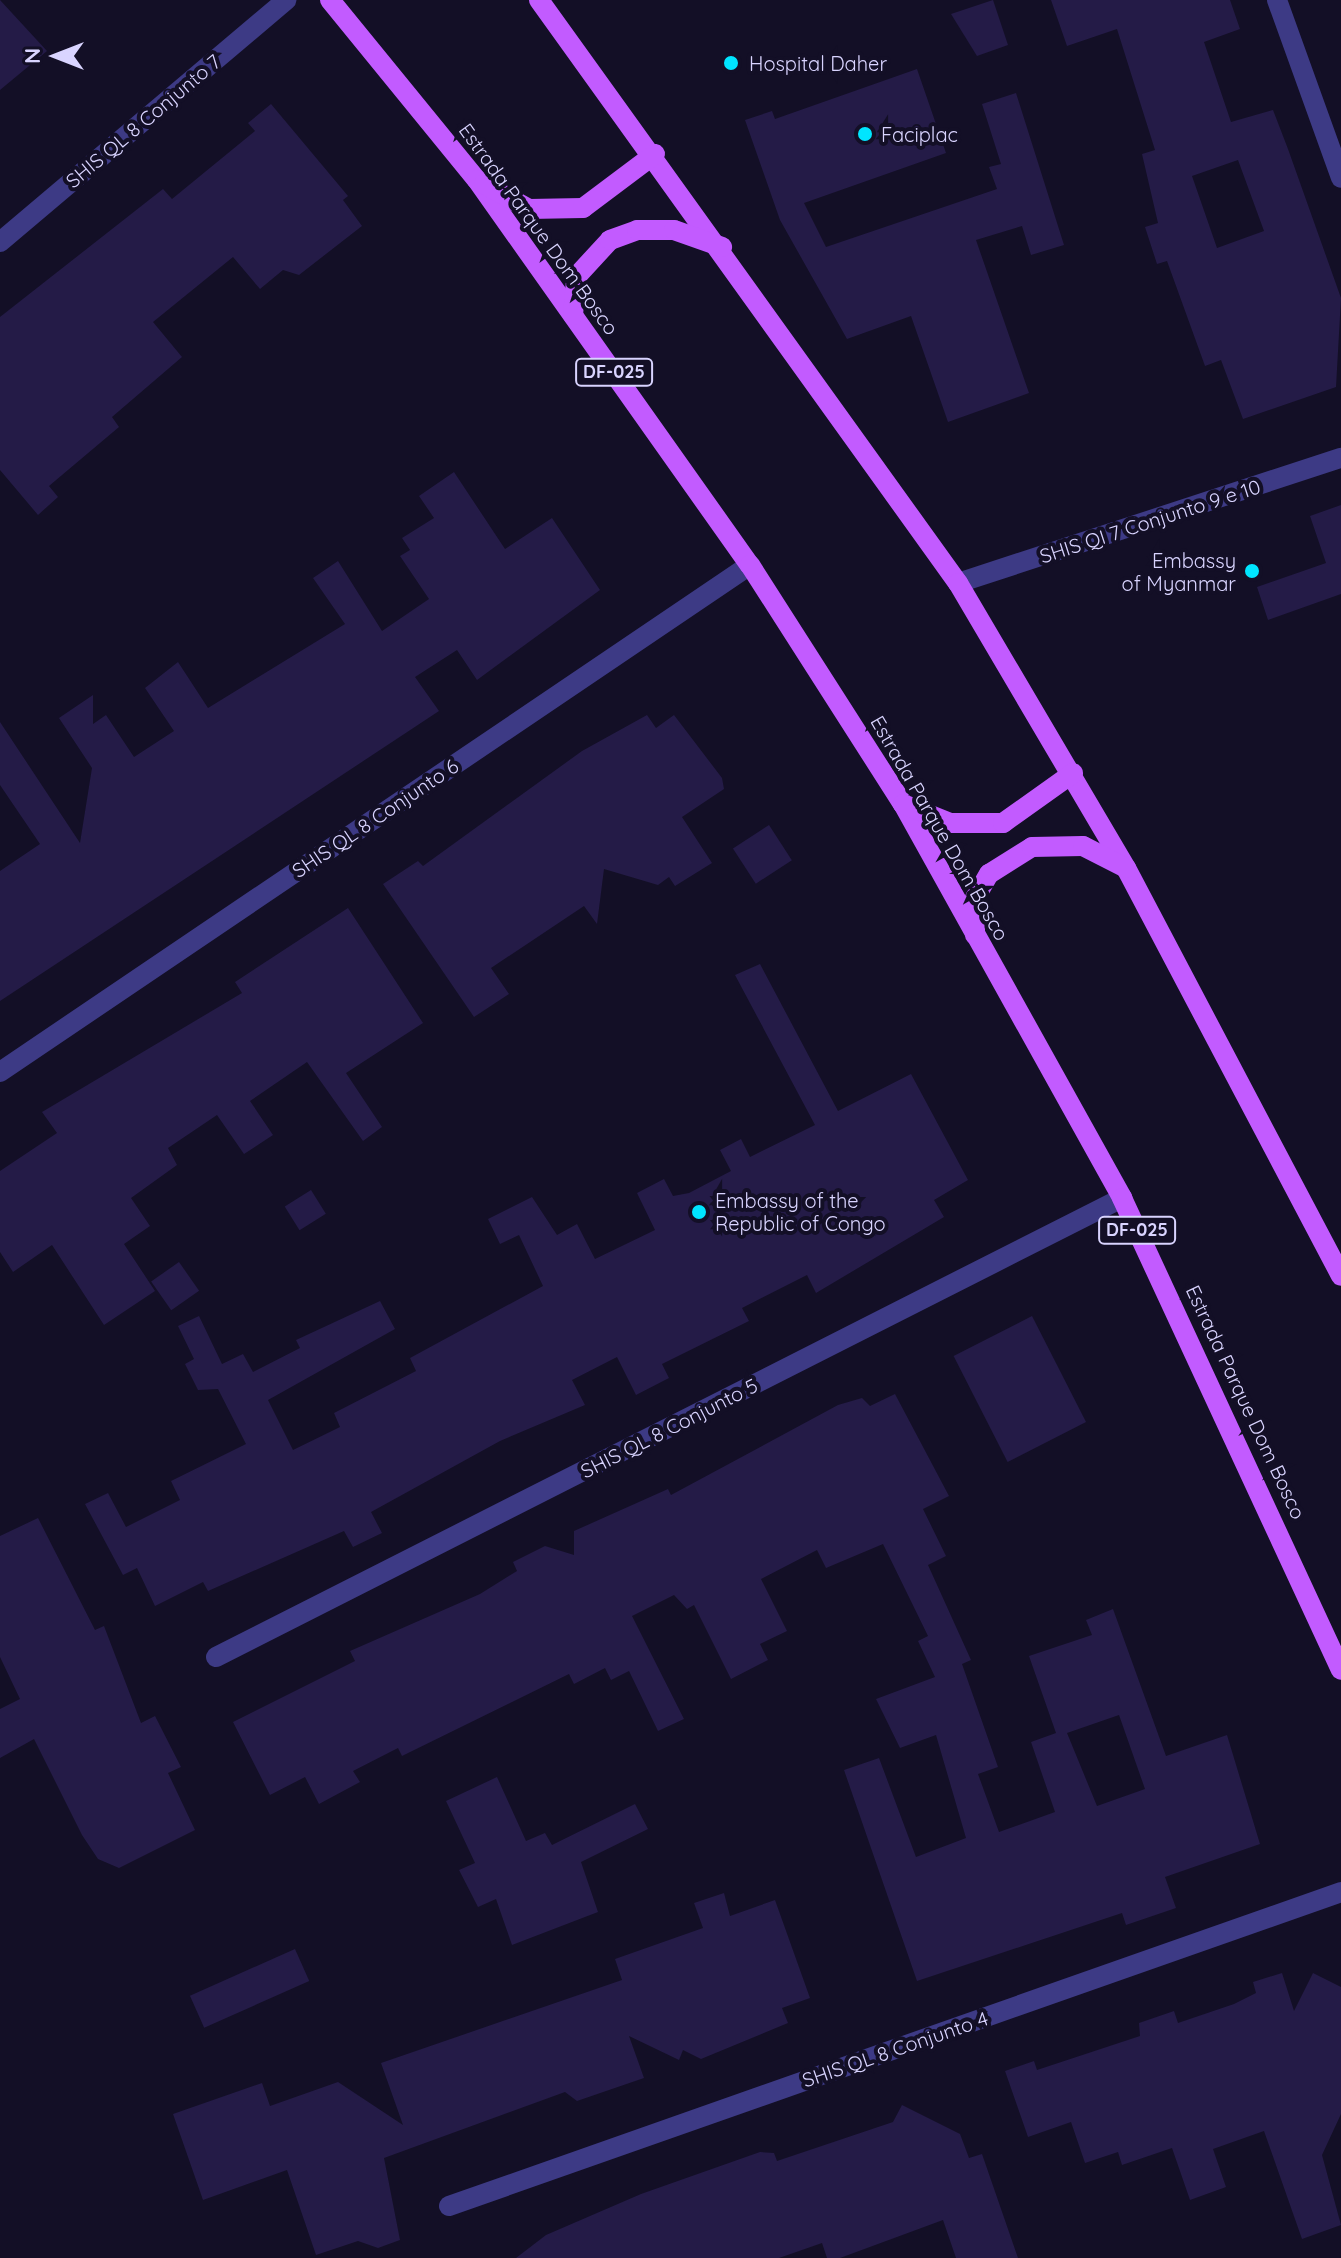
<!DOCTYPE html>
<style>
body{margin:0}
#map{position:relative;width:1341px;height:2258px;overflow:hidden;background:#130f26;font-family:Quicksand,sans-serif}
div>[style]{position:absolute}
.building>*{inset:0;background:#241b47;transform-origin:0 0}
.minor>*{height:20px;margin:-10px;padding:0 10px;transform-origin:10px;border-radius:10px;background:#3d3a85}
.major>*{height:20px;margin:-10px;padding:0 10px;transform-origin:10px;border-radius:10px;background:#c25bff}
.dots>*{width:22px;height:22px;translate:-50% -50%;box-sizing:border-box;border:4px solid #130f26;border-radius:50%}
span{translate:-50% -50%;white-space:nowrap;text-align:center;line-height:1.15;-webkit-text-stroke:8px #130f26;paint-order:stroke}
.shield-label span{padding:2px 6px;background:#130f26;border:2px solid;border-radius:6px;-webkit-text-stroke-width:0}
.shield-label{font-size:18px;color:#d9d4ff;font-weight:700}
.poi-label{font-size:20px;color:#d9d4ff}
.left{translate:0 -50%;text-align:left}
.right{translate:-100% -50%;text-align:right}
.street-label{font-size:20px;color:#d9d4ff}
.north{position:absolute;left:16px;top:16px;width:80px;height:80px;-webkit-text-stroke:6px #130f26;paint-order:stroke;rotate:270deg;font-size:22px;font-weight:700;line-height:32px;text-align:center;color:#d9d4ff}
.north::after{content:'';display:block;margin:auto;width:28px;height:36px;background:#d9d4ff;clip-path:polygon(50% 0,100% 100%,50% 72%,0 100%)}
</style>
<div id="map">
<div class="building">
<i style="clip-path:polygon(0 0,47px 51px,0 90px)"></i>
<i style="clip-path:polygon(993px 0,1008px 45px,977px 56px,951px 14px)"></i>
<i style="clip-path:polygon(evenodd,1051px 0,1230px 0,1240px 29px,1204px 42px,1231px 122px,1273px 110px,1288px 149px,1341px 298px,1336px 387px,1243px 419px,1221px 360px,1205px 366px,1167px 261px,1157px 264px,1145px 227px,1158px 223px,1142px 154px,1155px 150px,1117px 29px,1067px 46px,1051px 0,1238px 160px,1264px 231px,1217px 248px,1192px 176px,1238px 160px)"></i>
<i style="clip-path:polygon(917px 69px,946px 153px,804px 203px,826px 247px,997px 189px,989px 167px,1001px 164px,982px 104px,1016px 93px,1064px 245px,1031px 255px,1022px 226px,976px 240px,1029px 393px,948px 422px,911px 316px,847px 339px,780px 220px,745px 120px,772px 111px,775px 119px)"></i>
<i style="clip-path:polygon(271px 104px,348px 196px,343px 200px,362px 226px,299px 275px,283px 270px,260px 289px,233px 257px,153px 322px,182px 357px,112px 417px,119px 427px,49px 486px,58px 497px,38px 515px,0 470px,0 317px,163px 189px,172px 199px,255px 131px,248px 123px)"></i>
<i style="clip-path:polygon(454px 472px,505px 549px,552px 518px,600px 590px,477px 680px,457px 650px,415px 677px,439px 711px,0 1001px,0 871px,40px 844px,0 785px,0 722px,80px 843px,92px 768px,59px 718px,93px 695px,93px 724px,106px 715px,134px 757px,174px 731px,145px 688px,178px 662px,208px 708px,345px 624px,313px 578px,338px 561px,382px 631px,429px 599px,400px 556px,410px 550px,402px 538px,434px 518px,419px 496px)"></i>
<i style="clip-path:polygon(1341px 505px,1341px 594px,1268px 620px,1257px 587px,1326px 563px,1310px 516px)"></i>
<i style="clip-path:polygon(647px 715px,656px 728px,674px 715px,722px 778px,724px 789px,682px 817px,712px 863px,675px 886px,669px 877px,658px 885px,604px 869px,597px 924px,584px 906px,491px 968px,509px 994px,474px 1017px,383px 884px,418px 861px,423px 866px,582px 751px)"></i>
<i style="left:769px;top:825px;width:42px;height:43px;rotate:57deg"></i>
<i style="clip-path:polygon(348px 908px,423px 1023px,346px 1073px,382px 1127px,363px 1141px,307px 1062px,250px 1101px,273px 1135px,244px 1154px,217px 1115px,168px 1148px,177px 1165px,131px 1198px,150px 1226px,124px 1244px,155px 1291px,104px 1325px,52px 1245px,13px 1272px,0 1252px,0 1171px,57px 1133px,42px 1112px,242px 993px,235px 982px)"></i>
<i style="clip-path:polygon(760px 964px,838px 1111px,911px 1074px,968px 1180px,934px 1200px,944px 1217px,816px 1293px,807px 1275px,742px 1308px,749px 1321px,662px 1364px,669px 1378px,636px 1395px,617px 1357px,572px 1380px,585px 1405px,500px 1441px,371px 1512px,382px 1533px,353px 1547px,344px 1531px,208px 1591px,203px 1582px,155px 1606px,137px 1568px,123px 1575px,85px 1504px,108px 1493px,126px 1527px,180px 1500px,171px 1481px,246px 1444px,218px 1389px,198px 1390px,185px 1364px,194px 1359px,178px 1326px,199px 1316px,222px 1364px,243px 1354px,253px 1372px,300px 1348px,296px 1340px,380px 1301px,395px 1329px,268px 1400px,293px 1450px,340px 1427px,334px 1413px,416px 1371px,410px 1358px,543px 1286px,519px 1235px,500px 1244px,488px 1219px,532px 1197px,557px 1235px,577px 1224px,595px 1259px,655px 1230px,637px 1193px,664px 1179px,673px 1196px,689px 1193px,731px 1171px,720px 1150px,741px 1139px,750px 1157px,815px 1125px,735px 975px)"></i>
<i style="left:311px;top:1190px;width:28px;height:31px;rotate:58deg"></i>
<i style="left:179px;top:1262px;width:35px;height:34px;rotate:55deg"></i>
<i style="left:1032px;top:1316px;width:119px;height:88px;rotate:63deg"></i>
<i style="clip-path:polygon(evenodd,895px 1394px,949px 1496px,923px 1509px,946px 1556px,928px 1565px,971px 1660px,962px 1664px,998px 1767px,978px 1774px,999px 1832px,1055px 1812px,1031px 1742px,1056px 1733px,1029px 1656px,1092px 1635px,1086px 1620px,1113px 1609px,1166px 1756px,1227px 1735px,1260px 1844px,1165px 1877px,1176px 1908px,1126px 1925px,1122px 1913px,917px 1981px,844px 1770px,879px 1758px,916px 1857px,966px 1838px,936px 1735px,900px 1748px,876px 1699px,935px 1677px,918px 1641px,928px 1636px,883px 1544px,826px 1568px,817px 1550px,761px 1579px,787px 1631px,760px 1644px,768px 1660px,731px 1679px,694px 1605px,687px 1609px,674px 1595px,632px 1616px,684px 1719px,658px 1731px,629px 1671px,611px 1680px,605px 1668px,574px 1684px,569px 1674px,402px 1756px,398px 1748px,353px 1771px,360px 1782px,319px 1804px,305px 1777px,270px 1795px,233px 1722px,355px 1661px,350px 1651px,480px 1594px,517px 1571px,513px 1562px,545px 1546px,574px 1555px,574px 1531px,668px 1489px,671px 1495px,838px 1405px,862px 1398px,870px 1406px,895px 1394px,1119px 1715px,1145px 1789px,1097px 1806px,1067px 1733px,1119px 1715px)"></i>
<i style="clip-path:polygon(38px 1518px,95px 1630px,104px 1626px,141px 1723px,155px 1716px,181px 1767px,168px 1773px,195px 1830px,119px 1868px,98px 1859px,82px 1835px,34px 1739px,0 1758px,0 1709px,20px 1699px,0 1657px,0 1536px)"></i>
<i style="clip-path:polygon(497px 1777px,526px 1841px,545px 1833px,552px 1845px,635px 1804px,648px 1829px,581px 1862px,598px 1912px,512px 1945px,496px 1899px,478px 1907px,459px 1870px,475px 1863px,446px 1801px)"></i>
<i style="clip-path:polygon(724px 1893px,730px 1916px,775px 1900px,810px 1998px,782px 2008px,788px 2023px,701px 2059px,683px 2050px,679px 2060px,629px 2036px,644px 2078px,577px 2101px,565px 2092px,384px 2158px,400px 2240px,378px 2248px,358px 2241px,316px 2255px,287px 2170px,203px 2200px,173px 2114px,262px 2083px,270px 2106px,338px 2082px,403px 2125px,381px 2063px,622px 1980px,615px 1959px,703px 1928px,694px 1903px)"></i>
<i style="left:295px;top:1949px;width:35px;height:115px;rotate:66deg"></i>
<i style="clip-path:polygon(1282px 1973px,1294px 2011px,1313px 1973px,1341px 1987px,1341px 2114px,1322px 2155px,1341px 2225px,1302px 2239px,1264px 2131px,1213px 2149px,1226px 2187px,1190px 2200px,1172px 2148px,1122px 2165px,1118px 2152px,1085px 2163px,1071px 2122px,1028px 2137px,1005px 2071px,1034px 2061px,1037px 2070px,1140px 2036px,1139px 2023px,1174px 2011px,1178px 2023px,1234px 2004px,1256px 1993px,1253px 1982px)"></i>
<i style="clip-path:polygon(902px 2105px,960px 2134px,969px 2158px,982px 2154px,1018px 2258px,956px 2258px,943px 2220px,840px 2258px,827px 2258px,822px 2243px,779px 2258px,516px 2258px,546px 2235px,641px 2194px,760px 2152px,774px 2153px,777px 2161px,893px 2122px)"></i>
</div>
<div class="minor">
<i style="left:1277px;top:0;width:189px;rotate:70.2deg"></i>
<i style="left:0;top:242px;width:375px;rotate:-40.2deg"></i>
<i style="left:958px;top:583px;width:403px;rotate:-18.1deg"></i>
<i style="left:0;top:1072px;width:905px;rotate:-34.06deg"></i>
<i style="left:216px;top:1657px;width:1016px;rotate:-26.87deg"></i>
<i style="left:449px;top:2206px;width:946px;rotate:-19.39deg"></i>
</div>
<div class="major">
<i style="left:330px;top:0;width:232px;rotate:50.8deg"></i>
<i style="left:477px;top:180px;width:472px;rotate:54.7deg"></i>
<i style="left:750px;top:565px;width:284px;rotate:57.4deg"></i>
<i style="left:903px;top:804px;width:451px;rotate:60.9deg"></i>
<i style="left:1122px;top:1198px;width:520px;rotate:65.11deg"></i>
<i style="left:539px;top:0;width:718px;rotate:54.3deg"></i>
<i style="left:958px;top:583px;width:331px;rotate:59.5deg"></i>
<i style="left:1126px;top:868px;width:461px;rotate:62.2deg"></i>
<i style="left:484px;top:184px;width:51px;rotate:29.1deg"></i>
<i style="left:529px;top:209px;width:54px;rotate:-1.1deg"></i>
<i style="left:583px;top:208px;width:90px;rotate:-36.9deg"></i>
<i style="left:573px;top:315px;width:38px;rotate:-85deg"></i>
<i style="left:576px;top:277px;width:50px;rotate:-47.4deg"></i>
<i style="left:610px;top:240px;width:29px;rotate:-20deg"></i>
<i style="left:637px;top:230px;width:37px"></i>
<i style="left:674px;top:230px;width:51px;rotate:19.5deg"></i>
<i style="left:903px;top:804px;width:51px;rotate:22deg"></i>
<i style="left:950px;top:823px;width:53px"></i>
<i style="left:1003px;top:823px;width:86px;rotate:-35.5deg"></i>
<i style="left:975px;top:935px;width:37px;rotate:-90deg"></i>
<i style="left:975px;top:898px;width:28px;rotate:-60deg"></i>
<i style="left:989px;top:874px;width:51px;rotate:-32.1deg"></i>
<i style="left:1032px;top:847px;width:51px;rotate:-1.1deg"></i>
<i style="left:1083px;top:846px;width:48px;rotate:27.1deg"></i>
</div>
<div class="dots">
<i style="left:731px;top:63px;background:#00e5ff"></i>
<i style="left:865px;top:134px;background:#00e5ff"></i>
<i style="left:1252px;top:571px;background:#00e5ff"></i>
<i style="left:699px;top:1212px;background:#00e5ff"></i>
</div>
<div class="shield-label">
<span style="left:614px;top:372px">DF-025</span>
<span style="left:1137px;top:1230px">DF-025</span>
</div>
<div class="poi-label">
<span class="left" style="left:749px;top:63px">Hospital Daher</span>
<span class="left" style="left:881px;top:134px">Faciplac</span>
<span class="right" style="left:1236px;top:572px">Embassy<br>of Myanmar</span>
<span class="left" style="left:715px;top:1212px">Embassy of the<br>Republic of Congo</span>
</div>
<div class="street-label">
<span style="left:143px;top:121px;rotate:-40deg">SHIS QL 8 Conjunto 7</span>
<span style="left:539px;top:229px;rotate:54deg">Estrada Parque Dom Bosco</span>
<span style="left:1150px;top:521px;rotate:-18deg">SHIS QI 7 Conjunto 9 e 10</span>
<span style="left:375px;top:818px;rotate:-34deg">SHIS QL 8 Conjunto 6</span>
<span style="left:940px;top:828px;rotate:60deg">Estrada Parque Dom Bosco</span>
<span style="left:1246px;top:1402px;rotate:65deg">Estrada Parque Dom Bosco</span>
<span style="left:669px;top:1428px;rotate:-27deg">SHIS QL 8 Conjunto 5</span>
<span style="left:895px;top:2049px;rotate:-19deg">SHIS QL 8 Conjunto 4</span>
</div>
<div class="north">N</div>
</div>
